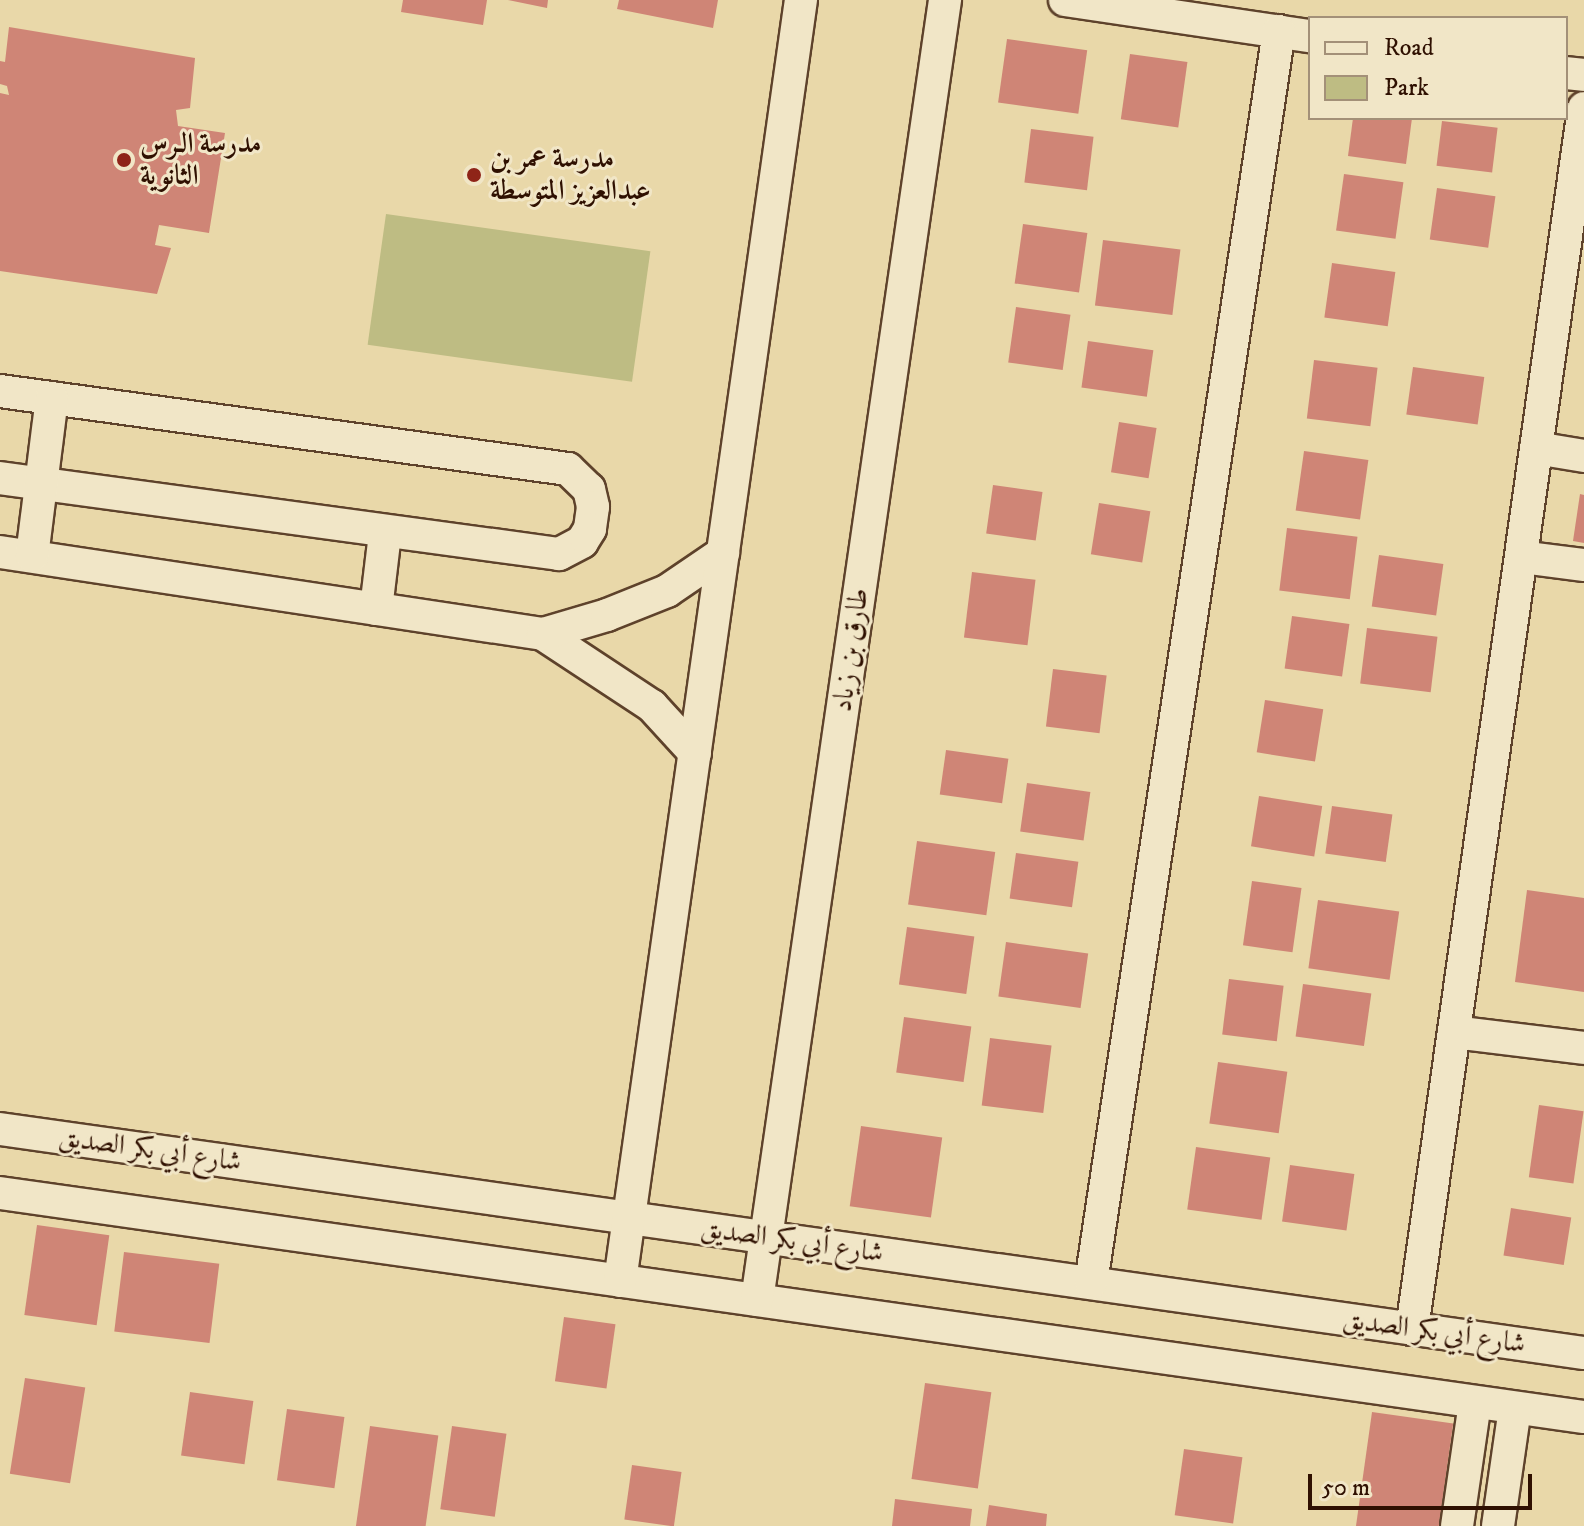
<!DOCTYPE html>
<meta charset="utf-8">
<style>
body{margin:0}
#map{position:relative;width:1584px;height:1526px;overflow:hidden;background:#e9d8a9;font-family:"IM FELL DW Pica",Amiri,serif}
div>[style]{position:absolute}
.green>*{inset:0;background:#bebc83;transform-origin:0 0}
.building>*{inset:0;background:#cf8576;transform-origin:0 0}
.roads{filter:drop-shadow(2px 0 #5e422b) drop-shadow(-2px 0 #5e422b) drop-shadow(0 2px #5e422b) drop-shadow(0 -2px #5e422b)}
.minor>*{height:32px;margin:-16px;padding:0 16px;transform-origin:16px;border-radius:16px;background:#f1e6c7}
.dots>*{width:22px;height:22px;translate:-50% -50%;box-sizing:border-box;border:4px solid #f1e6c7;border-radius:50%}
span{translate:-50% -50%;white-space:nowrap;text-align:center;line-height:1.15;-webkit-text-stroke:6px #f1e6c7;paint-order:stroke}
.poi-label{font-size:28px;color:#2f1001;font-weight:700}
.left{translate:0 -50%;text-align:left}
.street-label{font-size:28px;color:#2f1001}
.legend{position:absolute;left:1308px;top:16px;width:260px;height:104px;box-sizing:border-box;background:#f1e6c7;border:2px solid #a39078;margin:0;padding:10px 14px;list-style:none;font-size:24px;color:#2f1001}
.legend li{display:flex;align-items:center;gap:16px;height:40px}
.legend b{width:40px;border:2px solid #a39078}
.scale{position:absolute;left:1308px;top:1474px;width:224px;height:36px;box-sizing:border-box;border:4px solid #2f1001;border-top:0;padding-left:10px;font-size:24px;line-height:28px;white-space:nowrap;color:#2f1001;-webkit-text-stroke:6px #f1e6c7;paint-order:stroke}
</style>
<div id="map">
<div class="green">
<i style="left:386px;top:214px;width:267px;height:132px;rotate:8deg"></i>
</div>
<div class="building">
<i style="clip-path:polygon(403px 0,487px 0,483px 25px,401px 12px)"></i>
<i style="clip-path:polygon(508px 0,548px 0,547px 8px)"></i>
<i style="clip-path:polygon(619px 0,718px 0,713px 28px,617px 9px)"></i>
<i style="clip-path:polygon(9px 27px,195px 58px,190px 108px,176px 110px,178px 126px,225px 133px,209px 233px,159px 225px,155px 245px,171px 248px,157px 294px,0 271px,0 93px,9px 95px,7px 86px,0 84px,0 61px,5px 62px)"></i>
<i style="left:1007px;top:39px;width:81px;height:64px;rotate:8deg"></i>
<i style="left:1130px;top:54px;width:58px;height:66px;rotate:8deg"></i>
<i style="clip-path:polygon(1353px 118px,1412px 118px,1406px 164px,1348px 156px)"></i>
<i style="left:1442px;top:121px;width:56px;height:45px;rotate:7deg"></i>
<i style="left:1031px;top:129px;width:63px;height:54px;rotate:7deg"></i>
<i style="left:1344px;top:174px;width:60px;height:57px;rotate:8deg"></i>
<i style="left:1437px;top:188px;width:59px;height:52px;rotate:8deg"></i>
<i style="left:1023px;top:224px;width:65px;height:60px;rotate:8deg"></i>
<i style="left:1103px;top:240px;width:78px;height:66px;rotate:7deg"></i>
<i style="left:1332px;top:263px;width:64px;height:55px;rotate:8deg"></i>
<i style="left:1016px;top:307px;width:55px;height:56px;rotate:8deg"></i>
<i style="left:1088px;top:341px;width:66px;height:47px;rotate:8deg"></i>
<i style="left:1314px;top:360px;width:64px;height:59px;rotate:7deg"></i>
<i style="left:1413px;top:367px;width:72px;height:48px;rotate:8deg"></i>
<i style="left:1119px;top:422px;width:38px;height:51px;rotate:9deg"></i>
<i style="left:1304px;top:451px;width:65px;height:60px;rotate:8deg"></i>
<i style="left:993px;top:485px;width:50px;height:49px;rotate:8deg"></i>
<i style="clip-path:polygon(1580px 494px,1584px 495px,1584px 543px,1573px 541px)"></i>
<i style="left:1099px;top:503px;width:52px;height:52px;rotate:9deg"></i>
<i style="left:1287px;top:528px;width:71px;height:63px;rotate:7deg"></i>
<i style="left:1379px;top:555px;width:65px;height:52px;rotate:8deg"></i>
<i style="left:972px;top:572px;width:64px;height:66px;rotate:7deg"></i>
<i style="left:1292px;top:616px;width:58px;height:53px;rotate:8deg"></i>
<i style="left:1367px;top:628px;width:71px;height:56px;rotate:7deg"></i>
<i style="left:1053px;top:669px;width:54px;height:58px;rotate:7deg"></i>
<i style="left:1265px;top:700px;width:59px;height:53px;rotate:9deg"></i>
<i style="left:946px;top:750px;width:63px;height:45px;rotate:8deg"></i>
<i style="left:1027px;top:783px;width:64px;height:49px;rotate:8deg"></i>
<i style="left:1259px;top:796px;width:64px;height:51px;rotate:9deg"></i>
<i style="left:1332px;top:806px;width:61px;height:48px;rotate:8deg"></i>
<i style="left:917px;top:841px;width:79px;height:64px;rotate:8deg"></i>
<i style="left:1016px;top:853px;width:63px;height:46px;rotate:8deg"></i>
<i style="left:1252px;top:881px;width:50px;height:65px;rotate:8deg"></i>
<i style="clip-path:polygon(1527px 890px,1584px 898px,1584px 992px,1515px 982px)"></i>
<i style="left:1318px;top:900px;width:82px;height:69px;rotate:8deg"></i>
<i style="left:907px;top:927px;width:68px;height:58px;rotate:8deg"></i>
<i style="left:1006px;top:942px;width:83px;height:55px;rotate:8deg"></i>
<i style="left:1229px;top:979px;width:55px;height:56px;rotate:7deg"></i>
<i style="left:1303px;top:984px;width:69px;height:53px;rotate:8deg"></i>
<i style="left:904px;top:1017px;width:68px;height:56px;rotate:8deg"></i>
<i style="left:990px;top:1038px;width:62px;height:68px;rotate:7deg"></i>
<i style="left:1218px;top:1062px;width:70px;height:62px;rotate:8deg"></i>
<i style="left:1539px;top:1105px;width:45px;height:73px;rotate:8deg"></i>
<i style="left:861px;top:1126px;width:82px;height:81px;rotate:8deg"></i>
<i style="left:1196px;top:1147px;width:75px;height:63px;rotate:8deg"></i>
<i style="left:1290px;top:1165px;width:65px;height:57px;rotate:8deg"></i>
<i style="left:1511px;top:1208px;width:61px;height:48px;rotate:9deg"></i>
<i style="left:37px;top:1225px;width:73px;height:91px;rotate:8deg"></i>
<i style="left:124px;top:1252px;width:96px;height:80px;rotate:7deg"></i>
<i style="left:564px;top:1317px;width:52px;height:65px;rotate:8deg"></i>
<i style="left:25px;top:1378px;width:61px;height:97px;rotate:9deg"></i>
<i style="left:925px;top:1383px;width:67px;height:97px;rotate:8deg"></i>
<i style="left:190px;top:1392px;width:64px;height:64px;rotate:8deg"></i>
<i style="left:287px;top:1409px;width:58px;height:72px;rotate:8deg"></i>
<i style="left:1372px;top:1412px;width:82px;height:115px;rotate:8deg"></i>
<i style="left:370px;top:1426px;width:69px;height:101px;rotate:8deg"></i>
<i style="left:452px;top:1426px;width:55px;height:84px;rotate:8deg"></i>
<i style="left:1184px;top:1449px;width:59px;height:67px;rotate:8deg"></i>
<i style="left:632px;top:1465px;width:50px;height:55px;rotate:8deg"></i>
<i style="clip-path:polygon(895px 1499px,972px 1509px,970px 1526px,892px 1526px)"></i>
<i style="clip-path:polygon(989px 1505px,1047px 1514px,1046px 1526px,986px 1526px)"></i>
</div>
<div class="roads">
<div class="minor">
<i style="left:1065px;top:0;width:248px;rotate:8.4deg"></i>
<i style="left:1566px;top:73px;width:18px;rotate:6deg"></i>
<i style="left:0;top:391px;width:573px;rotate:7.82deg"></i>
<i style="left:568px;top:469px;width:29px;rotate:44deg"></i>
<i style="left:589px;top:489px;width:18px;rotate:77deg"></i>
<i style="left:593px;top:507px;width:22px;rotate:98deg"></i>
<i style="left:590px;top:529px;width:15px;rotate:122deg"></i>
<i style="left:582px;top:542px;width:26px;rotate:152deg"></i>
<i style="left:559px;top:554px;width:564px;rotate:-172.26deg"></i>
<i style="left:1536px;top:448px;width:49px;rotate:9.5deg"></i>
<i style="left:0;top:552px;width:549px;rotate:8.59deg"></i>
<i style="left:32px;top:556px;width:159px;rotate:-82.8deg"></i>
<i style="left:1521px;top:557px;width:64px;rotate:7.2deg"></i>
<i style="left:376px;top:609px;width:77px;rotate:-83.2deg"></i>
<i style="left:695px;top:753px;width:64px;rotate:-132.5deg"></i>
<i style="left:652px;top:706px;width:131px;rotate:-146.6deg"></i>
<i style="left:543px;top:634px;width:67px;rotate:-16.5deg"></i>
<i style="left:607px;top:615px;width:65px;rotate:-21.8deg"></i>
<i style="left:667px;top:591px;width:68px;rotate:-34.2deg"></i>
<i style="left:1454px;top:1032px;width:131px;rotate:7deg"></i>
<i style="left:0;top:1129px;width:1600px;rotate:8.05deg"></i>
<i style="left:0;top:1193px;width:1600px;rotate:8.05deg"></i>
<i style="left:620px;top:1281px;width:1294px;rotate:-81.96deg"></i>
<i style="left:1091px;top:1283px;width:1266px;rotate:-81.46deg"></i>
<i style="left:757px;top:1300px;width:1314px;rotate:-81.77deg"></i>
<i style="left:1412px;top:1329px;width:1233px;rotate:-81.98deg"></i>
<i style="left:1457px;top:1526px;width:125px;rotate:-81.7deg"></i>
<i style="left:1498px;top:1526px;width:119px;rotate:-81.8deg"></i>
</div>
</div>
<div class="dots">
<i style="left:124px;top:160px;background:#8f2418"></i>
<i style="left:474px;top:175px;background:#8f2418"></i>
</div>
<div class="poi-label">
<span class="left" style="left:140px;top:160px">مدرسة الـرس<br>الثانوية</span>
<span class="left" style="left:490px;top:175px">مدرسة عمر بن<br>عبدالعزيز المتوسطة</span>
</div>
<div class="street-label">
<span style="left:851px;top:650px;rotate:-82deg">طارق بن زياد</span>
<span style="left:150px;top:1150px;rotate:8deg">شارع أبي بكر الصديق</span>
<span style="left:792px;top:1241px;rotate:8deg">شارع أبي بكر الصديق</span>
<span style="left:1434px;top:1332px;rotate:8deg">شارع أبي بكر الصديق</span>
</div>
<ul class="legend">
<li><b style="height:10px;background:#f1e6c7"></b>Road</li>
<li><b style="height:22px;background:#bebc83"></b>Park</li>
</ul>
<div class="scale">50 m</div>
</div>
